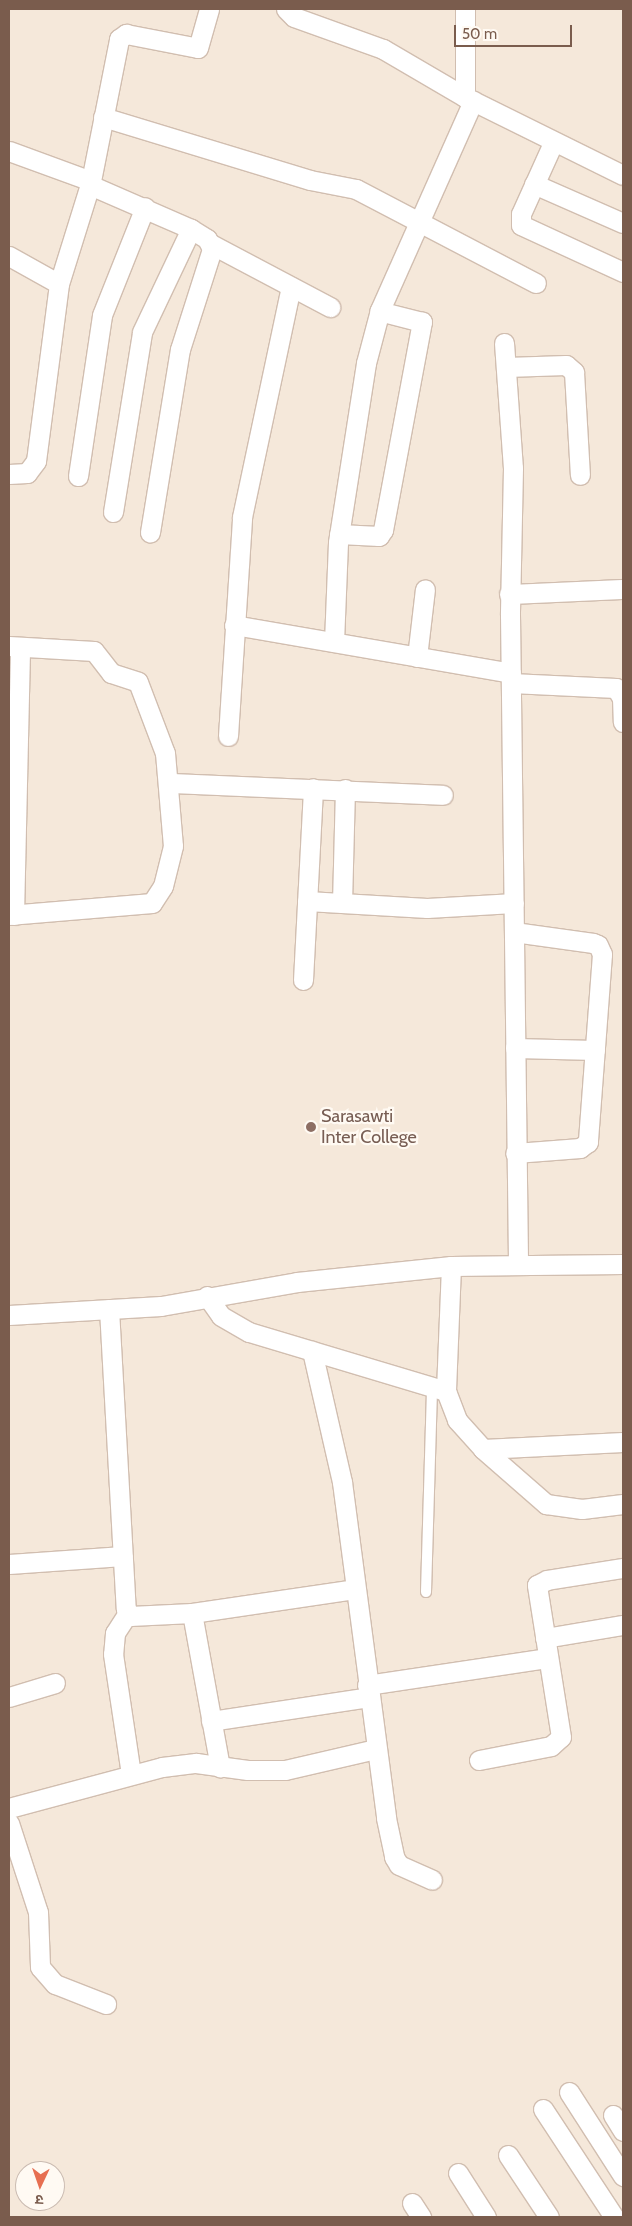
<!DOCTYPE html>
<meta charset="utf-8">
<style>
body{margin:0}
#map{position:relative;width:632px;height:2226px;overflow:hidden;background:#fdf6ec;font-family:Cabin,"Noto Sans Devanagari",sans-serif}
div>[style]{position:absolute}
.residential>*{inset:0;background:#f5e8da}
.roads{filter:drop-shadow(1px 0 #d1beb0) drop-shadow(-1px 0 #d1beb0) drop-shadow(0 1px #d1beb0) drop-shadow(0 -1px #d1beb0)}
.lane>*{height:10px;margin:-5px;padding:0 5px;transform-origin:5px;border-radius:5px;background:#fff}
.street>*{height:19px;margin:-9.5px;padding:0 9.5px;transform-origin:9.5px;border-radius:9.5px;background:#fff}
.dots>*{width:14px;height:14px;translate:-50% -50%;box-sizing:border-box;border:2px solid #fffaf3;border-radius:50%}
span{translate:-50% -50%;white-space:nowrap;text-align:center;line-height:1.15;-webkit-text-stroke:4.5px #fffaf3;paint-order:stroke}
.education-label{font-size:18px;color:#785e54}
.left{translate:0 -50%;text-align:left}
.frame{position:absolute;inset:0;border:10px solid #7a5c4d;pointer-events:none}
.north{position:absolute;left:15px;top:2161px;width:50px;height:50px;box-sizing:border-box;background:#fffaf3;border:1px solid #cabbb1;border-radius:50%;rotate:183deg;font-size:14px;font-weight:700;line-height:20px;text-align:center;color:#7a5c4d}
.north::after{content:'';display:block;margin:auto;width:18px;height:22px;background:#e76f51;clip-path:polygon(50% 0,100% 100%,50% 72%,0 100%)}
.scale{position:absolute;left:454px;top:25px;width:118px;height:22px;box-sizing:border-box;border:2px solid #7a5c4d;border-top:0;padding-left:6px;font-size:15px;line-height:18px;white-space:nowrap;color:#7a5c4d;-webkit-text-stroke:4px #fffaf3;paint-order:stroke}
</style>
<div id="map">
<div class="residential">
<i style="clip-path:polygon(evenodd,9px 9px,623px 9px,623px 2217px,9px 2217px,9px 9px,25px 2171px,55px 2171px,55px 2201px,25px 2201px,25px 2171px)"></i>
</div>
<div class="roads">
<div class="lane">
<i style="left:426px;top:1592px;width:205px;rotate:-88.3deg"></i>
</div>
<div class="street">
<i style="left:286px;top:9px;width:11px;rotate:45deg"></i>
<i style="left:294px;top:17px;width:95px;rotate:19.8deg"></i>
<i style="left:383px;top:49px;width:95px;rotate:30.3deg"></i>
<i style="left:465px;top:97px;width:176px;rotate:26.3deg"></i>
<i style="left:465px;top:97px;width:88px;rotate:-90deg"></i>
<i style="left:103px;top:117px;width:216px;rotate:16.9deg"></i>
<i style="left:310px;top:180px;width:47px;rotate:11.1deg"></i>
<i style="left:356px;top:189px;width:203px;rotate:27.6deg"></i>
<i style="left:553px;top:143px;width:78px;rotate:114.3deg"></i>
<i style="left:521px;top:214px;width:11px;rotate:90deg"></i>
<i style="left:521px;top:225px;width:112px;rotate:24.7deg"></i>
<i style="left:9px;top:151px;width:87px;rotate:20.1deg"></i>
<i style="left:534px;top:184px;width:97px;rotate:23.7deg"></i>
<i style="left:90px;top:185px;width:110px;rotate:23.5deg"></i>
<i style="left:191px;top:229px;width:19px;rotate:32deg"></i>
<i style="left:207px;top:239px;width:11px;rotate:63deg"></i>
<i style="left:212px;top:249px;width:105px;rotate:107.7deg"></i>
<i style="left:180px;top:349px;width:186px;rotate:99.3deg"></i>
<i style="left:211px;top:244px;width:135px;rotate:27.9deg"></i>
<i style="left:9px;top:256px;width:57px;rotate:29.2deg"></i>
<i style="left:504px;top:343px;width:125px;rotate:85.9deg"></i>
<i style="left:513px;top:468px;width:147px;rotate:91.2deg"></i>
<i style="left:510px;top:615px;width:650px;rotate:89.29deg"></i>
<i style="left:506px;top:367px;width:60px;rotate:-1.9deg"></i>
<i style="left:566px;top:365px;width:11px;rotate:41deg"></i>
<i style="left:574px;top:372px;width:103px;rotate:86.7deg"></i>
<i style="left:9px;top:474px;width:18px;rotate:-3deg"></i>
<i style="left:27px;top:473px;width:15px;rotate:-53deg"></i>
<i style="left:36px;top:461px;width:178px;rotate:-82.6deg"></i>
<i style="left:59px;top:284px;width:108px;rotate:-72.7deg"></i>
<i style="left:91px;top:181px;width:145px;rotate:-78.8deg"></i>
<i style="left:119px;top:39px;width:9px;rotate:-36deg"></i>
<i style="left:126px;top:34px;width:73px;rotate:11deg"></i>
<i style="left:198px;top:48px;width:41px;rotate:-74.2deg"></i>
<i style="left:78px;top:476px;width:163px;rotate:-81.5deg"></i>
<i style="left:102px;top:315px;width:116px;rotate:-68.3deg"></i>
<i style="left:113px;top:512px;width:182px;rotate:-80.8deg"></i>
<i style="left:142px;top:332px;width:114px;rotate:-64.6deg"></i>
<i style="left:339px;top:534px;width:40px;rotate:2.9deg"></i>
<i style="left:379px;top:536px;width:7px;rotate:-56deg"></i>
<i style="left:383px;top:530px;width:212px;rotate:-79.4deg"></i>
<i style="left:422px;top:322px;width:44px;rotate:-165.7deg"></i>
<i style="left:509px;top:594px;width:114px;rotate:-2.5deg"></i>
<i style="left:234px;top:625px;width:281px;rotate:9.8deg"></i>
<i style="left:334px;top:642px;width:100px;rotate:-87.7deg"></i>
<i style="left:338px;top:542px;width:181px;rotate:-81.1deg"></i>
<i style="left:366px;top:363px;width:55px;rotate:-75.2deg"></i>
<i style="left:380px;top:310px;width:229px;rotate:-66deg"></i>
<i style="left:9px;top:646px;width:85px;rotate:3.4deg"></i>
<i style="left:94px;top:651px;width:28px;rotate:52deg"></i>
<i style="left:111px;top:673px;width:28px;rotate:18deg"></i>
<i style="left:138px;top:682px;width:76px;rotate:69.2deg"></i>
<i style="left:165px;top:753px;width:93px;rotate:85.1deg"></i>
<i style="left:173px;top:846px;width:41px;rotate:104deg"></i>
<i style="left:163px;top:886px;width:20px;rotate:123deg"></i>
<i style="left:152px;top:903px;width:144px;rotate:175.2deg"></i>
<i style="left:417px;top:657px;width:68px;rotate:-83.3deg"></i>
<i style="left:511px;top:683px;width:105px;rotate:2.7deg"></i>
<i style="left:616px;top:688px;width:12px;rotate:59deg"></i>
<i style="left:622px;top:698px;width:24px;rotate:88deg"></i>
<i style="left:228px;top:736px;width:219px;rotate:-86.3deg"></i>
<i style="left:242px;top:517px;width:235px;rotate:-78deg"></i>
<i style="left:170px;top:783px;width:273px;rotate:2.5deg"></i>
<i style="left:307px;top:901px;width:120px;rotate:3.3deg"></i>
<i style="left:427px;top:908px;width:87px;rotate:-3.3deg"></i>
<i style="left:342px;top:903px;width:114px;rotate:-88.5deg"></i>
<i style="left:14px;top:915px;width:268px;rotate:-88.7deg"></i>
<i style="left:514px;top:932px;width:80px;rotate:7.9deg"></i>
<i style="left:593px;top:943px;width:5px;rotate:22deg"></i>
<i style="left:598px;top:945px;width:10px;rotate:66deg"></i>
<i style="left:602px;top:954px;width:189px;rotate:94.3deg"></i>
<i style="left:588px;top:1142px;width:10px;rotate:143deg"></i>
<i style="left:580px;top:1148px;width:65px;rotate:175.6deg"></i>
<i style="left:303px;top:980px;width:192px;rotate:-87deg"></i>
<i style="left:515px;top:1048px;width:80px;rotate:1.4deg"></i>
<i style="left:451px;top:1266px;width:125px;rotate:92.3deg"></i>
<i style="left:446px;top:1391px;width:31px;rotate:69deg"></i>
<i style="left:457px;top:1420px;width:39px;rotate:48deg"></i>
<i style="left:483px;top:1449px;width:84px;rotate:41.1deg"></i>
<i style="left:546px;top:1504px;width:36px;rotate:8deg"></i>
<i style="left:582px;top:1509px;width:41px;rotate:-7deg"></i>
<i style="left:207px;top:1296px;width:24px;rotate:55deg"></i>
<i style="left:221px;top:1316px;width:32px;rotate:30deg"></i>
<i style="left:249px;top:1332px;width:206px;rotate:16.7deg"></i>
<i style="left:109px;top:1309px;width:300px;rotate:86.8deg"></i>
<i style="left:126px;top:1609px;width:8px;rotate:60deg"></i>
<i style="left:130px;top:1616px;width:62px;rotate:-2.8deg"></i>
<i style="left:192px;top:1613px;width:164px;rotate:-8.4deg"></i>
<i style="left:9px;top:1315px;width:152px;rotate:-3.4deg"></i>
<i style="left:161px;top:1306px;width:138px;rotate:-10deg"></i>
<i style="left:297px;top:1282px;width:155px;rotate:-5.9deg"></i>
<i style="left:451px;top:1266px;width:172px;rotate:-0.7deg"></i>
<i style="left:312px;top:1351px;width:134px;rotate:77.1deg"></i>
<i style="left:342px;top:1482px;width:339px;rotate:82.5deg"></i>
<i style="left:386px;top:1818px;width:40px;rotate:78deg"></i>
<i style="left:394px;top:1857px;width:9px;rotate:58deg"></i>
<i style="left:399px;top:1865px;width:36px;rotate:24deg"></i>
<i style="left:483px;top:1449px;width:140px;rotate:-2.9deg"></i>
<i style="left:9px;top:1564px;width:114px;rotate:-4deg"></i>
<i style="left:128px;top:1613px;width:24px;rotate:123deg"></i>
<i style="left:115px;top:1633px;width:21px;rotate:95deg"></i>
<i style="left:113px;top:1654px;width:122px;rotate:81.5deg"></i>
<i style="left:192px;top:1613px;width:157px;rotate:79.7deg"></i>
<i style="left:545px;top:1638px;width:79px;rotate:-9.5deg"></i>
<i style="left:367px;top:1685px;width:183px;rotate:-8.5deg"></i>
<i style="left:9px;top:1697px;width:48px;rotate:-16.9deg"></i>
<i style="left:211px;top:1721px;width:160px;rotate:-8.6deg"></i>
<i style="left:479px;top:1760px;width:73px;rotate:-11deg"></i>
<i style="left:551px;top:1746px;width:13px;rotate:-42deg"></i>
<i style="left:561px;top:1737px;width:154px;rotate:-99deg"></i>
<i style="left:537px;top:1585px;width:11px;rotate:-27deg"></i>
<i style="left:547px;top:1580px;width:77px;rotate:-9deg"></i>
<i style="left:9px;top:1808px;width:158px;rotate:-15deg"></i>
<i style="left:162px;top:1767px;width:34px;rotate:-7deg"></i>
<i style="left:196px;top:1763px;width:52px;rotate:7.7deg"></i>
<i style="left:248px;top:1770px;width:37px"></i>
<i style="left:285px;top:1770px;width:93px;rotate:-13deg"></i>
<i style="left:9px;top:1823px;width:94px;rotate:72deg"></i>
<i style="left:38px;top:1912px;width:55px;rotate:87.9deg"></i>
<i style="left:40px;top:1967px;width:23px;rotate:49deg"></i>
<i style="left:55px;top:1984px;width:55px;rotate:21.4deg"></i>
<i style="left:569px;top:2092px;width:100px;rotate:57.3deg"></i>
<i style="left:543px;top:2109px;width:129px;rotate:56.7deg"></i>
<i style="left:613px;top:2115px;width:19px;rotate:58deg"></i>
<i style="left:508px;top:2155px;width:74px;rotate:56.5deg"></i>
<i style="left:458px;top:2173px;width:52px;rotate:57.5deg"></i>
<i style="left:412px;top:2203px;width:17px;rotate:57deg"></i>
</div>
</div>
<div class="dots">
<i style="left:311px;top:1127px;background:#8d6e63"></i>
</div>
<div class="education-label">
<span class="left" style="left:321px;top:1127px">Sarasawti<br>Inter College</span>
</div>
<div class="frame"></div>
<div class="north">उ</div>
<div class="scale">50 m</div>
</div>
